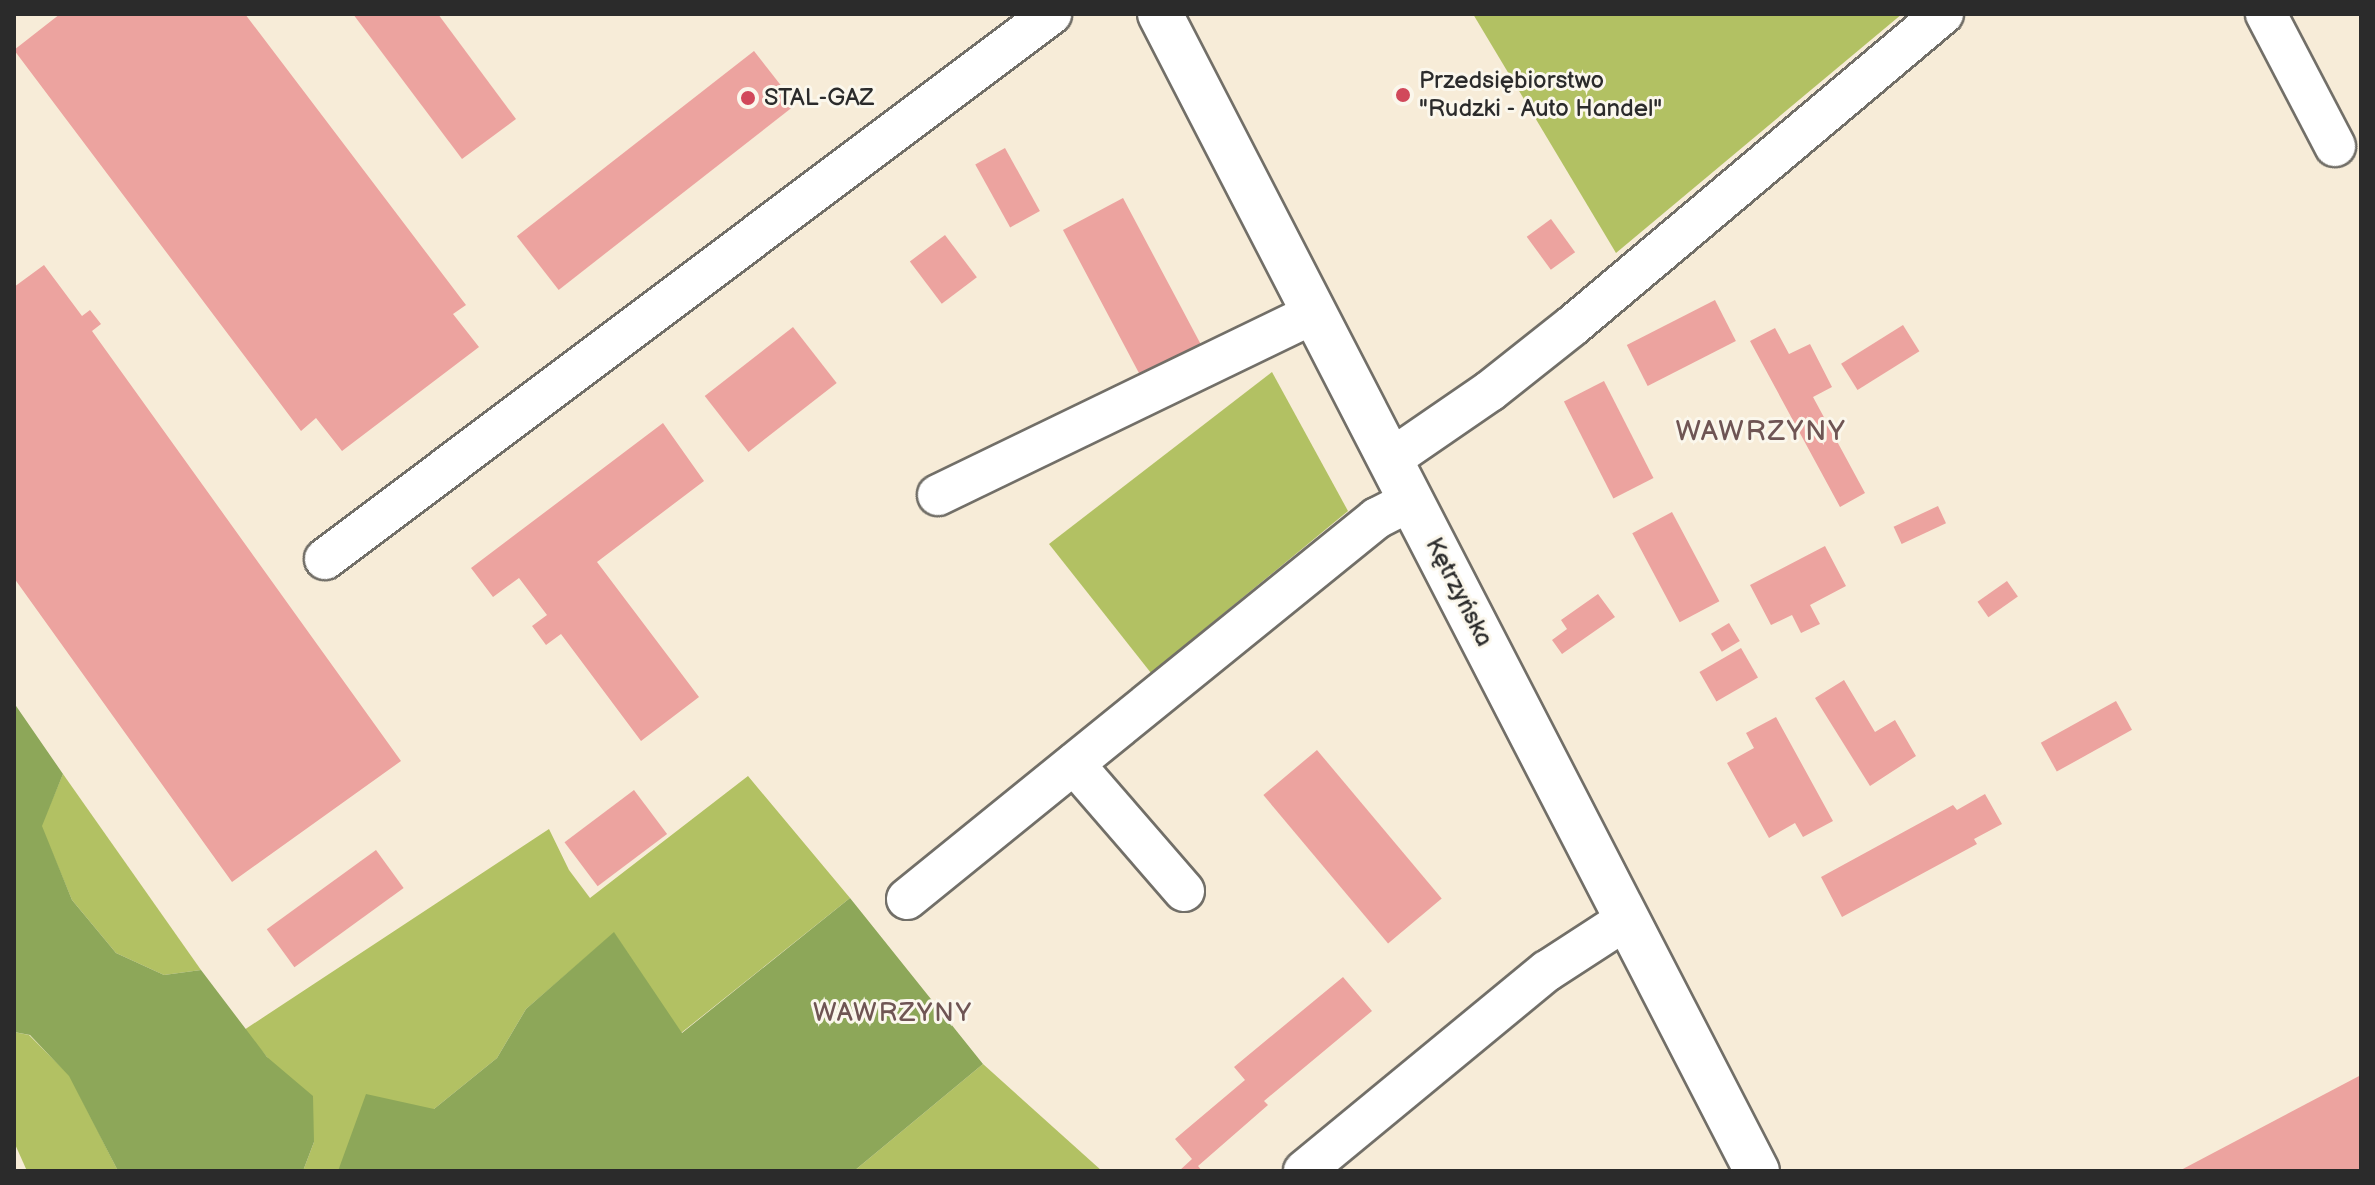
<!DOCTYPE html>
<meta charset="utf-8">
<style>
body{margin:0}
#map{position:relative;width:2375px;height:1185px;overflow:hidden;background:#f7ecd8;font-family:"Balsamiq Sans",sans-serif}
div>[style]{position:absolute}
.green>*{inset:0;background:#b2c163}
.forest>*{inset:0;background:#8da759}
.building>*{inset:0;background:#eca39f;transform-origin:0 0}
.roads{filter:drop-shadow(2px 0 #726f68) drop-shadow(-2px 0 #726f68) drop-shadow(0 2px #726f68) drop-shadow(0 -2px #726f68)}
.minor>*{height:40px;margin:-20px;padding:0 20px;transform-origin:20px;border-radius:20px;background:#fff}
.major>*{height:44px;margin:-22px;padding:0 22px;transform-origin:22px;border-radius:22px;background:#fff}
.dots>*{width:22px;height:22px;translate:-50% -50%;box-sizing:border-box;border:4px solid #fbf7ec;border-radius:50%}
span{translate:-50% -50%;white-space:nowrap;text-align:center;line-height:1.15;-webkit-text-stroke:6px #fbf7ec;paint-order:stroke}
.poi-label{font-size:24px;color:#2b2b2b}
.left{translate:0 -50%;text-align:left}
.street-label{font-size:24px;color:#2b2b2b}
.neighbourhood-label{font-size:26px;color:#6f5554;letter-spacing:2px}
.quarter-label{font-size:28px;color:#6f5554;letter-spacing:2px}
.frame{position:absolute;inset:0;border:16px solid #2b2b2b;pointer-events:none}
</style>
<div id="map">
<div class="green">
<i style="clip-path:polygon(1473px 14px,1902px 14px,1616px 253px)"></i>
<i style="clip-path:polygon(1272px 372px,1348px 511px,1151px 673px,1049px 544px)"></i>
<i style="clip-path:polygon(63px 774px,201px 970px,164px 975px,116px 953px,72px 900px,41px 826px)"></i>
<i style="clip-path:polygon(748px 776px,850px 898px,681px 1033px,614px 933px,526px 1009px,497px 1058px,434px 1109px,342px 1164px,338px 1171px,303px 1171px,314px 1142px,267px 1057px,244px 1030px,549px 829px,569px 870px,590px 898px)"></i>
<i style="clip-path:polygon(14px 1032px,29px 1035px,70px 1076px,118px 1171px,27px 1171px,14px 1142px)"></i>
<i style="clip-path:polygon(983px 1064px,1102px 1171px,854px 1171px)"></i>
</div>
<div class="forest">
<i style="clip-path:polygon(14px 703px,63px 774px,42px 826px,72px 900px,116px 953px,164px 975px,201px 970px,267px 1057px,313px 1096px,314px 1142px,303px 1171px,118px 1171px,69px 1076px,30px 1035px,14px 1032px)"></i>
<i style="clip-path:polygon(850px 898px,983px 1064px,854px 1171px,338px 1171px,366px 1094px,434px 1109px,497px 1058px,526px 1009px,614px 932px,682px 1033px)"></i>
</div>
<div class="building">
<i style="clip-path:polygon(60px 14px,245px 14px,466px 305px,453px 314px,479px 347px,342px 451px,316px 418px,301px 431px,14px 50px)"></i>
<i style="clip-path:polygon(353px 14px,438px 14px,516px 119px,462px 159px)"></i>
<i style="left:754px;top:51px;width:68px;height:301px;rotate:52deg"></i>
<i style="left:1005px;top:148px;width:72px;height:34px;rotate:61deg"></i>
<i style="left:1123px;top:198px;width:169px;height:68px;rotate:62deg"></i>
<i style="left:1551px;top:219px;width:41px;height:30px;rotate:54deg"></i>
<i style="left:945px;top:235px;width:53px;height:44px;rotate:53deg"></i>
<i style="clip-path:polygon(44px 265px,82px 316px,90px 310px,101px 324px,92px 331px,401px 761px,232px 882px,14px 578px,14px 287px)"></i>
<i style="left:1715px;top:300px;width:46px;height:99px;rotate:63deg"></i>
<i style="left:1903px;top:325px;width:31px;height:73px;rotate:58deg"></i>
<i style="left:793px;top:327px;width:71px;height:112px;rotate:52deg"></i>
<i style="clip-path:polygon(1775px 328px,1789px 354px,1810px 344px,1832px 387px,1813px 397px,1865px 493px,1840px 507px,1750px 341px)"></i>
<i style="left:1604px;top:381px;width:109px;height:45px;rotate:63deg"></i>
<i style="clip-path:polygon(663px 423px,704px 481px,597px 562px,699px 697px,641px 741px,561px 634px,546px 645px,532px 626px,547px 615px,519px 578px,493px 597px,471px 568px)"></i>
<i style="left:1938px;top:506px;width:19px;height:49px;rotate:65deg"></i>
<i style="left:1672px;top:512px;width:101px;height:45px;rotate:62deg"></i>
<i style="clip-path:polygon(1825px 546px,1846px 586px,1810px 605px,1820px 624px,1801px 633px,1792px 615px,1771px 625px,1750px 585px)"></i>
<i style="left:2007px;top:581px;width:19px;height:36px;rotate:55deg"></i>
<i style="clip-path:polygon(1598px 594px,1615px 617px,1562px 654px,1552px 640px,1567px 629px,1561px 620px)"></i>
<i style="left:1729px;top:623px;width:21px;height:21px;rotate:59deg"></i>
<i style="left:1741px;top:648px;width:34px;height:48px;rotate:60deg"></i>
<i style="clip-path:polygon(1844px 680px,1875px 732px,1895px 720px,1916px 756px,1870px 786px,1815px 698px)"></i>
<i style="left:2116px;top:701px;width:33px;height:86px;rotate:61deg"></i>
<i style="clip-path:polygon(1776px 717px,1833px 821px,1803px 837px,1795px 823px,1769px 838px,1727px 763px,1754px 748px,1746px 733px)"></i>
<i style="left:1317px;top:750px;width:194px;height:70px;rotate:50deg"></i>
<i style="left:634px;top:790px;width:55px;height:87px;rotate:53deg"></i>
<i style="clip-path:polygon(1985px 794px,2002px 824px,1974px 839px,1977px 844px,1842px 917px,1821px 877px,1953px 805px,1957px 810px)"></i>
<i style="left:376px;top:850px;width:47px;height:135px;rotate:54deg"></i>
<i style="clip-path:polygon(1343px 977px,1372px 1011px,1264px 1101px,1268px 1105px,1198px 1166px,1202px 1171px,1179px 1171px,1192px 1159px,1175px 1139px,1245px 1080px,1234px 1067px)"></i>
<i style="clip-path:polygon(2361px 1075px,2361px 1171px,2179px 1171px)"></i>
</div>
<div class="roads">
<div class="minor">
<i style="left:2266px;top:14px;width:149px;rotate:62.4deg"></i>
<i style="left:1391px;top:459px;width:120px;rotate:-34.5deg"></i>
<i style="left:1490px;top:391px;width:105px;rotate:-38.4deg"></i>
<i style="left:1572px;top:326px;width:485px;rotate:-40.1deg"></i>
<i style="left:938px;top:495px;width:419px;rotate:-25.8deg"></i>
<i style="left:325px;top:559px;width:908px;rotate:-36.9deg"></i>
<i style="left:1074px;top:764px;width:168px;rotate:49.1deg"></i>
<i style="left:907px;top:899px;width:605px;rotate:-39.03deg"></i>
<i style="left:1377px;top:518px;width:39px;rotate:-27deg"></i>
<i style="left:1304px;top:1171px;width:315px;rotate:-39.5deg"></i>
<i style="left:1547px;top:971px;width:95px;rotate:-33deg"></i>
</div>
<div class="major">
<i style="left:1160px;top:14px;width:1302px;rotate:62.71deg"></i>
</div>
</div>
<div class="dots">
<i style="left:1403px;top:95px;background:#d1495b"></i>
<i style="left:748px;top:98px;background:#d1495b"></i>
</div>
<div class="poi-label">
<span class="left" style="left:1419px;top:95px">Przedsiębiorstwo<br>"Rudzki - Auto Handel"</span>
<span class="left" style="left:764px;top:98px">STAL-GAZ</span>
</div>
<div class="street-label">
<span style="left:1459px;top:592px;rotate:63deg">Kętrzyńska</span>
</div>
<div class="neighbourhood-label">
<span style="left:893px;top:1014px">WAWRZYNY</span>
</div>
<div class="quarter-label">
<span style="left:1761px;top:432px">WAWRZYNY</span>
</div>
<div class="frame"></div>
</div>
